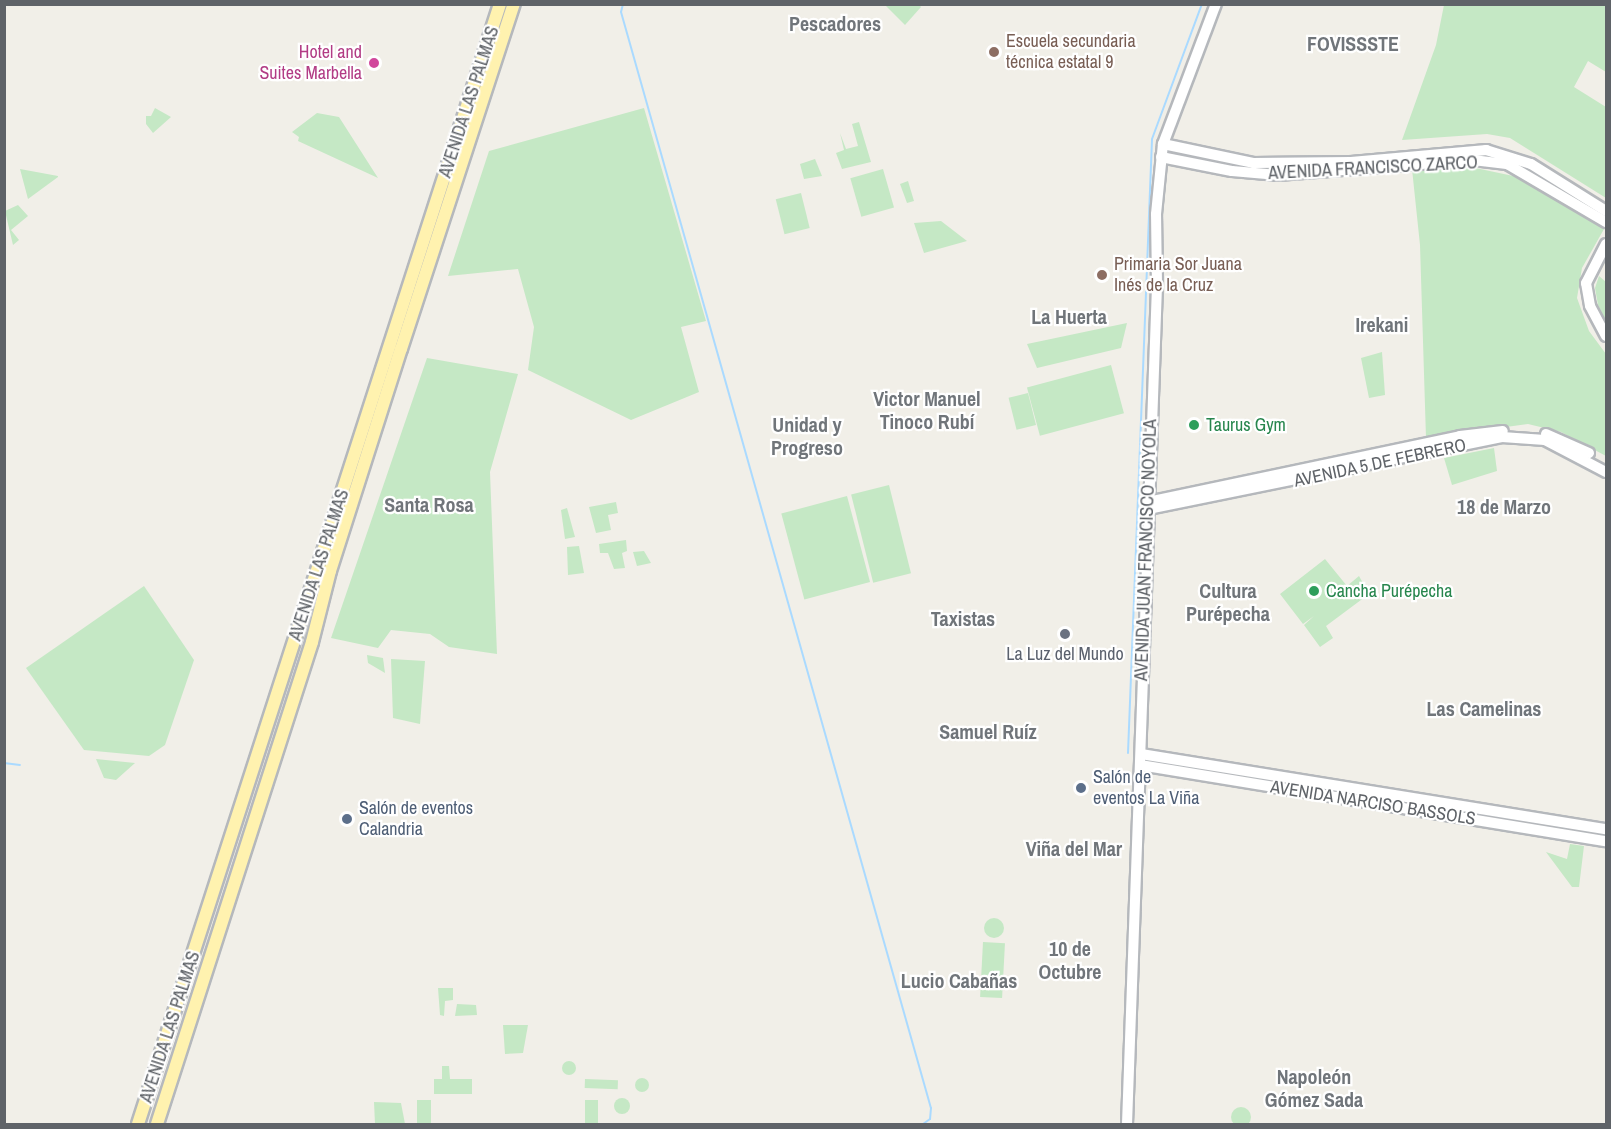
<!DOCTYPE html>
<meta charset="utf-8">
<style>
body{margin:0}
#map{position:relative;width:1611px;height:1129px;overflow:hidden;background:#f1efe8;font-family:"Archivo Narrow",sans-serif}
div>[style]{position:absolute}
.green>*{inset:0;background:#c5e8c5;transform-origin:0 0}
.round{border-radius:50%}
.stream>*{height:2px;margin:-1px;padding:0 1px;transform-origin:1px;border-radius:1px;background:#aadaff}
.roads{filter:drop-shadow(2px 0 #b5b8bc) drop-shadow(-2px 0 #b5b8bc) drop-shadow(0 2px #b5b8bc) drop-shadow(0 -2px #b5b8bc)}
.minor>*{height:10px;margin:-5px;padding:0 5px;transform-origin:5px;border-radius:5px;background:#fff}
.major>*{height:12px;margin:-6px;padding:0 6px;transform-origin:6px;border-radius:6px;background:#fff2af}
.dots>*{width:16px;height:16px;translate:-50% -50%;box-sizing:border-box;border:3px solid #fff;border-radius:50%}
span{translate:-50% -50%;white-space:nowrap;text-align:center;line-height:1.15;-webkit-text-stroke:4.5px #fff;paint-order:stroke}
.education-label{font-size:18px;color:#785e54}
.left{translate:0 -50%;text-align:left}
.hotel-label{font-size:18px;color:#b23c85}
.right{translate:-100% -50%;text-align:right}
.street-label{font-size:18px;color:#5f6368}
.leisure-label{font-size:18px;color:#27864d}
.worship-label{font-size:18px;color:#5b616d}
.service-label{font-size:18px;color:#4e5e75}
.neighbourhood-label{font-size:20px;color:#70757a;font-weight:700}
.frame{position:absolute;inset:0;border:6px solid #5f6368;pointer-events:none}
</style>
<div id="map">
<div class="green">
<i style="clip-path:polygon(885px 5px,919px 5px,921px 7px,905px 25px)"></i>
<i style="clip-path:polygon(1444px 5px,1606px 5px,1606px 72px,1588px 61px,1574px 87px,1606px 107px,1606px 198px,1510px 138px,1487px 134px,1402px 140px,1436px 45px)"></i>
<i style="clip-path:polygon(155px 108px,171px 117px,153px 133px,146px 124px,146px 116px,151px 116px)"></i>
<i style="clip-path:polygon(644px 108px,706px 321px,681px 327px,699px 392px,631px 420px,528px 370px,534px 327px,518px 269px,448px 276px,489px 151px)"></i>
<i style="clip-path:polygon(317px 113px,339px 117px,378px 178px,298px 141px,299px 137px,292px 132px)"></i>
<i style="clip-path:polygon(859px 122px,871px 162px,842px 169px,836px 153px,844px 150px,840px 133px,846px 149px,858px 146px,852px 124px)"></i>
<i style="clip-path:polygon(815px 159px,822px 176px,804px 179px,800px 164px)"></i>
<i style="clip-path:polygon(1466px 166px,1518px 177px,1604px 229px,1582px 268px,1577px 298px,1589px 331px,1606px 354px,1606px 456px,1561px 432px,1528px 424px,1426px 438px,1420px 245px,1412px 169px)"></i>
<i style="clip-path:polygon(20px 169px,58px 176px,58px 177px,28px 199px)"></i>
<i style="left:883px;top:169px;width:40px;height:34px;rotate:74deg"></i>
<i style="clip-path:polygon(908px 181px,914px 201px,907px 203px,900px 184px)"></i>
<i style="left:801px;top:193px;width:36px;height:26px;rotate:76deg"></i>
<i style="clip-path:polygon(18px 205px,28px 216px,11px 230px,19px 240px,13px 245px,5px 211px)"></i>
<i style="clip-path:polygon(941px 221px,967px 241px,924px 253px,914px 223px)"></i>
<i style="clip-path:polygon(1599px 276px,1606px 282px,1606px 321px,1598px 305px,1595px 288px)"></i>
<i style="clip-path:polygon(1127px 323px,1121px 348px,1037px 368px,1027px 344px)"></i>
<i style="clip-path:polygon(1382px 352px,1385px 395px,1369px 398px,1361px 358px)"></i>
<i style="clip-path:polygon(427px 358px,518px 374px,490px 472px,497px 654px,449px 647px,430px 634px,391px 630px,378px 648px,331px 638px)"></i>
<i style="left:1111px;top:365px;width:50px;height:87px;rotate:75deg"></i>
<i style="left:1028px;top:393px;width:33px;height:20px;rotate:76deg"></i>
<i style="clip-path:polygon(1494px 448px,1497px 471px,1452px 485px,1444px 458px)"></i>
<i style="left:889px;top:485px;width:91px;height:39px;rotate:76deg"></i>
<i style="left:847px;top:496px;width:89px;height:68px;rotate:75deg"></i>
<i style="clip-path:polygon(616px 502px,618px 513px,608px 515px,611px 530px,596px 533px,589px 507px)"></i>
<i style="clip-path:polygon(567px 508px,575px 537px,565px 539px,561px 510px)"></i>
<i style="clip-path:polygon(626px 540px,627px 551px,622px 553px,625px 568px,614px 569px,608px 553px,600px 553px,599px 544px)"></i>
<i style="clip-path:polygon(579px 546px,584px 573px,568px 575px,567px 547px)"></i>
<i style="clip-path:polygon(644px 551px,651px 563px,637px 566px,633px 552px)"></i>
<i style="clip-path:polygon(1325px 559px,1347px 586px,1359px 576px,1369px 594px,1326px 626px,1333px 638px,1320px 647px,1304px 625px,1314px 616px,1303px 624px,1280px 594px)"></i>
<i style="clip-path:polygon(144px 586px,194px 660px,165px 745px,149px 756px,84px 750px,26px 668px)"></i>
<i style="clip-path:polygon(367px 655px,383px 658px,385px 673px,368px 663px)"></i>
<i style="clip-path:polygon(391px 659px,425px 661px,420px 724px,393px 718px)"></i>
<i style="clip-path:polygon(96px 759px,135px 763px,116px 780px,104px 778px)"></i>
<i style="clip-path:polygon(1570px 844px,1584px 846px,1579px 887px,1572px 887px,1546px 852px,1567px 859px)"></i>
<i class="round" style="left:984px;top:918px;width:20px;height:20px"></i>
<i style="left:983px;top:942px;width:22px;height:55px;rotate:3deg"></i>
<i style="clip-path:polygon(438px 988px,453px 988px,453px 1000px,445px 1001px,444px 1016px,440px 1015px)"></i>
<i style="clip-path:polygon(457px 1004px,476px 1005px,477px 1015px,455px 1016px)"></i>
<i style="clip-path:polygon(503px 1025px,528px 1025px,523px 1053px,505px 1054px)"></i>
<i class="round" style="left:562px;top:1061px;width:14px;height:14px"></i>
<i style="clip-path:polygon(442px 1066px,449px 1066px,450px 1079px,472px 1079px,472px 1094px,434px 1094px,434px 1079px,442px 1079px)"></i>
<i class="round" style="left:635px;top:1078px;width:14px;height:14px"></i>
<i style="left:585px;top:1079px;width:33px;height:9px;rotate:2deg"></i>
<i class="round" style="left:614px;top:1098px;width:16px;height:16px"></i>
<i style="left:417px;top:1100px;width:14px;height:24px"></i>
<i style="left:585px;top:1100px;width:13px;height:24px"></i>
<i style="clip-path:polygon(374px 1102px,401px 1103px,405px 1124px,375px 1124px)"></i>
<i class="round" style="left:1231px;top:1107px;width:20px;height:20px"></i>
</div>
<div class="stream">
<i style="left:623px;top:4px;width:8px;rotate:104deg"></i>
<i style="left:621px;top:12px;width:1139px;rotate:74.21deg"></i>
<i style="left:931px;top:1108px;width:11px;rotate:95deg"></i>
<i style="left:930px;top:1119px;width:9px;rotate:144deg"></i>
<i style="left:1128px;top:753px;width:614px;rotate:-87.76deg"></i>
<i style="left:1152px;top:139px;width:144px;rotate:-69.7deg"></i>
<i style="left:4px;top:763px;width:16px;rotate:7deg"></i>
</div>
<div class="roads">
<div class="minor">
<i style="left:1163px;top:144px;width:92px;rotate:11.9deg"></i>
<i style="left:1253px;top:163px;width:98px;rotate:-0.6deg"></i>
<i style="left:1351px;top:162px;width:136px;rotate:-5.1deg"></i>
<i style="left:1486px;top:150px;width:47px;rotate:17.3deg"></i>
<i style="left:1531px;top:164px;width:89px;rotate:32.1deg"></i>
<i style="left:1161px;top:157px;width:72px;rotate:11.2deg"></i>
<i style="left:1232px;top:171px;width:46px;rotate:5deg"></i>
<i style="left:1278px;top:175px;width:196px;rotate:-4.4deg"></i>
<i style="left:1473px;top:160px;width:34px;rotate:7deg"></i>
<i style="left:1507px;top:164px;width:115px;rotate:30.4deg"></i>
<i style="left:1606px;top:244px;width:44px;rotate:117.1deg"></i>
<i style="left:1586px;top:283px;width:23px;rotate:80deg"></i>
<i style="left:1590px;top:306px;width:34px;rotate:62deg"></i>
<i style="left:1546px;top:434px;width:47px;rotate:23.8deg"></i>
<i style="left:1148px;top:502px;width:319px;rotate:-11.9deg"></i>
<i style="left:1460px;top:436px;width:43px;rotate:-6.6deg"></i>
<i style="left:1148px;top:509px;width:361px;rotate:-11.5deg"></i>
<i style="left:1502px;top:437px;width:43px;rotate:4deg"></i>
<i style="left:1545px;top:440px;width:69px;rotate:27.7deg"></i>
<i style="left:1141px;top:754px;width:471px;rotate:9.2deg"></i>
<i style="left:1140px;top:765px;width:472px;rotate:9.3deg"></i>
<i style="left:1127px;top:1124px;width:841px;rotate:-87.95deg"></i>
<i style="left:1157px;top:284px;width:70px;rotate:-90.8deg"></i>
<i style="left:1156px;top:214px;width:70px;rotate:-84.3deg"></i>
<i style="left:1163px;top:144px;width:150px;rotate:-69.3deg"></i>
</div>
<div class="major">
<i style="left:138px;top:1124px;width:1177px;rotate:-72.09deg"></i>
<i style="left:157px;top:1124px;width:506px;rotate:-72.17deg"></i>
<i style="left:312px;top:642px;width:73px;rotate:-75.8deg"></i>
<i style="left:330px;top:571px;width:233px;rotate:-72.3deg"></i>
<i style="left:401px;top:349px;width:363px;rotate:-71.9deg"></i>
</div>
</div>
<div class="dots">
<i style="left:994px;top:52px;background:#8d6e63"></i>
<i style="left:374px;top:63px;background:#d1479c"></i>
<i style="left:1102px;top:275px;background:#8d6e63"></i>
<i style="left:1194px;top:425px;background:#2e9e5b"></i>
<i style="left:1314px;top:591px;background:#2e9e5b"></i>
<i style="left:1065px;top:634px;background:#6b7280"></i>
<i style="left:1081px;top:788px;background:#5c6f8a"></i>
<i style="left:347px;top:819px;background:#5c6f8a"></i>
</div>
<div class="education-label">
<span class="left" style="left:1006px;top:52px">Escuela secundaria<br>técnica estatal 9</span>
<span class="left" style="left:1114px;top:275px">Primaria Sor Juana<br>Inés de la Cruz</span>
</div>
<div class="hotel-label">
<span class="right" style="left:362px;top:63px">Hotel and<br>Suites Marbella</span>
</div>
<div class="street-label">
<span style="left:469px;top:102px;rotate:-72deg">AVENIDA LAS PALMAS</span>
<span style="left:1373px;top:168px;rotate:-3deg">AVENIDA FRANCISCO ZARCO</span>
<span style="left:1380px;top:463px;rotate:-12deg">AVENIDA 5 DE FEBRERO</span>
<span style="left:1146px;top:550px;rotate:-88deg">AVENIDA JUAN FRANCISCO NOYOLA</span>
<span style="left:319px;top:565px;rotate:-72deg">AVENIDA LAS PALMAS</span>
<span style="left:1373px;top:803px;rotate:9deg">AVENIDA NARCISO BASSOLS</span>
<span style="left:170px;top:1027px;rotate:-72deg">AVENIDA LAS PALMAS</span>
</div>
<div class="leisure-label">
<span class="left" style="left:1206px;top:425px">Taurus Gym</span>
<span class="left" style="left:1326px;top:591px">Cancha Purépecha</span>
</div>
<div class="worship-label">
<span style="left:1065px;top:654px">La Luz del Mundo</span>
</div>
<div class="service-label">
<span class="left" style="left:1093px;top:788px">Salón de<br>eventos La Viña</span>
<span class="left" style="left:359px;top:819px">Salón de eventos<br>Calandria</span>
</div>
<div class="neighbourhood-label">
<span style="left:835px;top:23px">Pescadores</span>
<span style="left:1353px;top:43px">FOVISSSTE</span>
<span style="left:1069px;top:316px">La Huerta</span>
<span style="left:1382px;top:324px">Irekani</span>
<span style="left:927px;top:410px">Victor Manuel<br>Tinoco Rubí</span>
<span style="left:807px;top:436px">Unidad y<br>Progreso</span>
<span style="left:429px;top:504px">Santa Rosa</span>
<span style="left:1504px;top:506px">18 de Marzo</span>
<span style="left:1228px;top:602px">Cultura<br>Purépecha</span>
<span style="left:963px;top:618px">Taxistas</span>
<span style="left:1484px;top:708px">Las Camelinas</span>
<span style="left:988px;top:731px">Samuel Ruíz</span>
<span style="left:1074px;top:848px">Viña del Mar</span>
<span style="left:1070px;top:960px">10 de<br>Octubre</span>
<span style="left:959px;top:980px">Lucio Cabañas</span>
<span style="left:1314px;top:1088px">Napoleón<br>Gómez Sada</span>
</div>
<div class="frame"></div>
</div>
